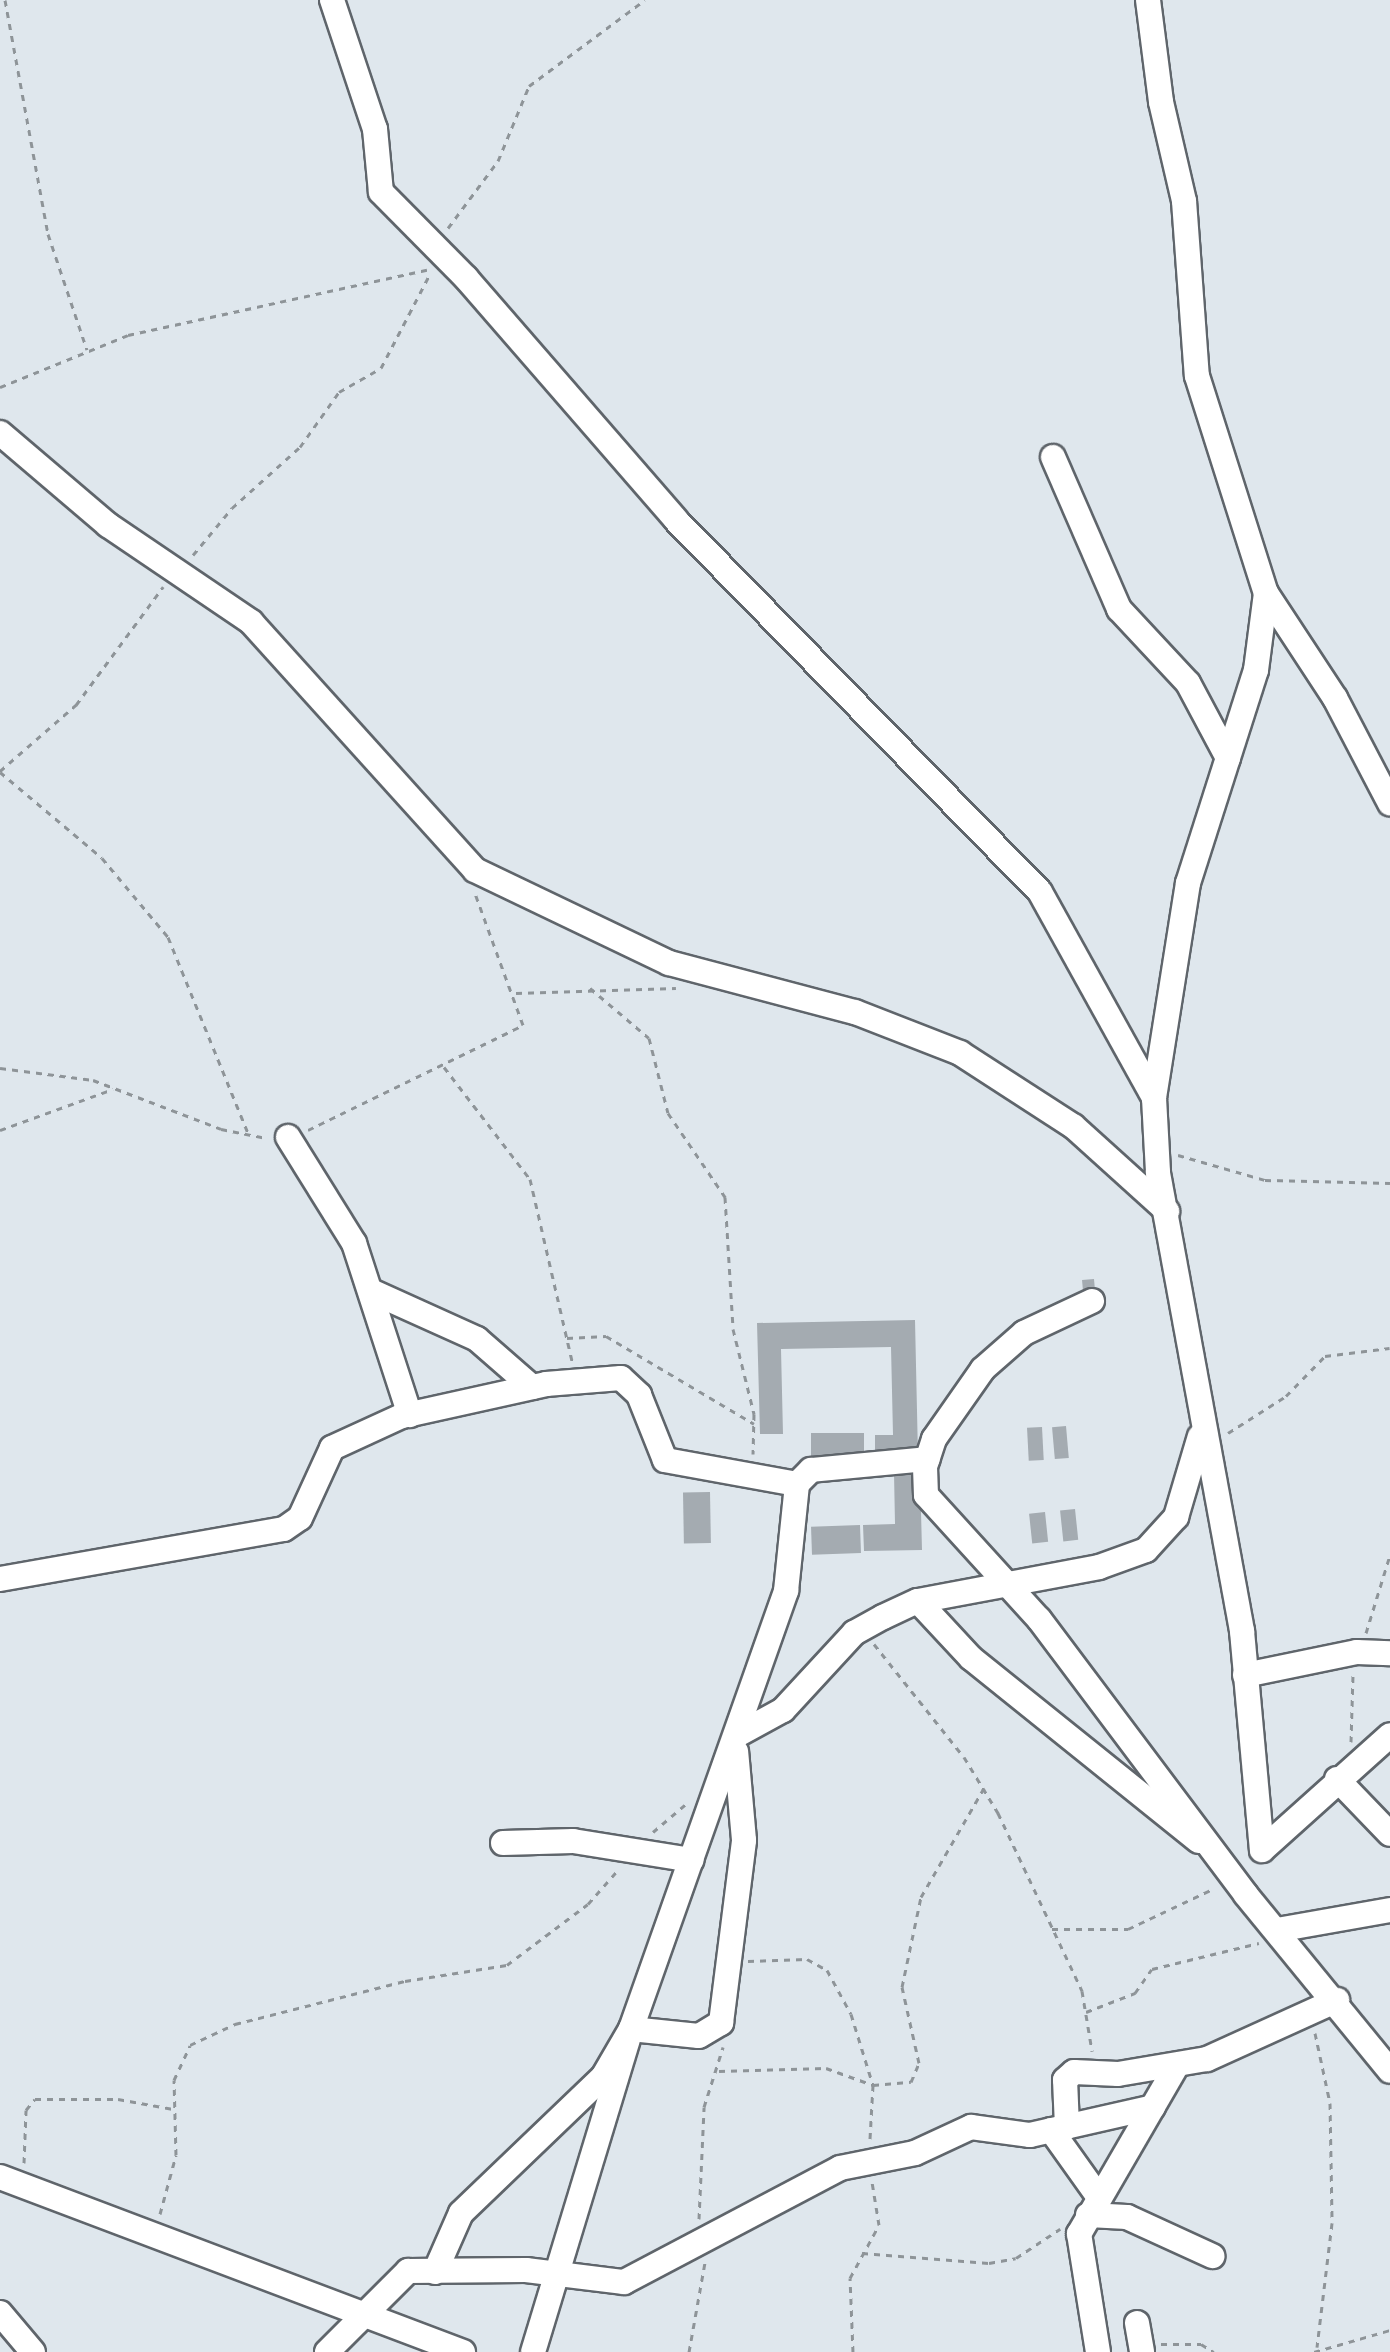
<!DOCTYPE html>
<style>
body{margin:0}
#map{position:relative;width:1390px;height:2352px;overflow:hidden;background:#dfe7ed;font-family:Bitter,serif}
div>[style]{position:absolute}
.building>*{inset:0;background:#a4abb1;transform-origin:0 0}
.path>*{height:3px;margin-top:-1.5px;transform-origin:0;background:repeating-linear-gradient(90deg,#8e9498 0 6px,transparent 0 12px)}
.roads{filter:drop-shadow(2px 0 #5f656b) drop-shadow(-2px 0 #5f656b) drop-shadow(0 2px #5f656b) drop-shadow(0 -2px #5f656b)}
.minor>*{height:24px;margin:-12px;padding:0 12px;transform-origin:12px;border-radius:12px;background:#fff}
span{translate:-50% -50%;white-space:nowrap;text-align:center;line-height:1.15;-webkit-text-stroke:6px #dfe7ed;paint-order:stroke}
</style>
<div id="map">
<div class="building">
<i style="left:1094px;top:1279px;width:21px;height:12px;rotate:85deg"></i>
<i style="clip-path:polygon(915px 1320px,918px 1456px,875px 1456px,875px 1435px,893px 1435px,891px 1347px,781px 1349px,783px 1434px,760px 1434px,757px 1323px)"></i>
<i style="left:1066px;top:1426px;width:32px;height:14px;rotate:85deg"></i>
<i style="left:1042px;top:1427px;width:33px;height:15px;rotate:87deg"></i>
<i style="left:864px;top:1433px;width:25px;height:53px;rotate:90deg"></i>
<i style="clip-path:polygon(894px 1473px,920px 1473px,922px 1550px,864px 1551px,863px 1525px,895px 1524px)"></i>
<i style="left:710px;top:1492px;width:51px;height:27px;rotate:89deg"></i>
<i style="left:1075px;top:1509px;width:31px;height:15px;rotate:84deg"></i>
<i style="left:1045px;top:1512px;width:30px;height:16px;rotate:84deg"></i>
<i style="left:860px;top:1525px;width:28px;height:49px;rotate:88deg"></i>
</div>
<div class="path">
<i style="left:5px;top:0;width:238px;rotate:79.6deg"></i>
<i style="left:48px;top:234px;width:122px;rotate:71.4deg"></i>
<i style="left:448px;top:228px;width:84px;rotate:-53.3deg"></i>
<i style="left:498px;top:161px;width:81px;rotate:-67.5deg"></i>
<i style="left:529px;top:86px;width:144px;rotate:-36.6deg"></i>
<i style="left:0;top:387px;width:138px;rotate:-22.1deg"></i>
<i style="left:128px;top:335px;width:306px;rotate:-12.3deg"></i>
<i style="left:193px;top:555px;width:61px;rotate:-50.3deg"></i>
<i style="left:232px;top:508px;width:91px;rotate:-41.9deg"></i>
<i style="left:300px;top:447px;width:67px;rotate:-54.7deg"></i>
<i style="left:339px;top:392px;width:48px;rotate:-29.7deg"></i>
<i style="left:381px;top:368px;width:106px;rotate:-62.5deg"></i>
<i style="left:0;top:771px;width:101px;rotate:-41deg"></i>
<i style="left:76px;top:705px;width:147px;rotate:-53.6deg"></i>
<i style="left:0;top:772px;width:133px;rotate:40.1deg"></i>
<i style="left:102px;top:858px;width:103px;rotate:50.1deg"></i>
<i style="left:168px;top:937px;width:214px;rotate:67.8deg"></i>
<i style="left:590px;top:988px;width:77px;rotate:40.3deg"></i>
<i style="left:649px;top:1038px;width:77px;rotate:75.8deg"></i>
<i style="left:668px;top:1113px;width:102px;rotate:55.8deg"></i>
<i style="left:725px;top:1197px;width:132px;rotate:86.5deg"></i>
<i style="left:733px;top:1329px;width:88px;rotate:76.1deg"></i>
<i style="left:754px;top:1414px;width:40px;rotate:91.4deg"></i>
<i style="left:516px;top:993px;width:160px;rotate:-1.8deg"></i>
<i style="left:444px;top:1067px;width:141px;rotate:52.5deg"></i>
<i style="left:530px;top:1179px;width:187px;rotate:77deg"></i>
<i style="left:0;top:1068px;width:94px;rotate:7.4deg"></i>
<i style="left:93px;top:1080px;width:137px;rotate:20.9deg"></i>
<i style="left:221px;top:1129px;width:46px;rotate:11.3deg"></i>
<i style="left:0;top:1130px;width:120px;rotate:-19.9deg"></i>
<i style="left:308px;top:1130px;width:239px;rotate:-26deg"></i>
<i style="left:523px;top:1025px;width:140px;rotate:-110deg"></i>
<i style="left:1178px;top:1155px;width:91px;rotate:16deg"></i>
<i style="left:1265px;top:1180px;width:125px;rotate:1.4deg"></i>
<i style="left:567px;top:1338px;width:39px;rotate:-3deg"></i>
<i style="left:606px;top:1336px;width:172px;rotate:30.7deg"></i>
<i style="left:1228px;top:1433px;width:69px;rotate:-32.5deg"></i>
<i style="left:1286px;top:1396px;width:56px;rotate:-45.7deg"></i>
<i style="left:1325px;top:1356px;width:65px;rotate:-7deg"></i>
<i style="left:1366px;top:1633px;width:82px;rotate:-72.9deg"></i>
<i style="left:874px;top:1644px;width:144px;rotate:51.5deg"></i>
<i style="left:964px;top:1757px;width:66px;rotate:58.7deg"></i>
<i style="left:998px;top:1813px;width:197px;rotate:64.7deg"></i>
<i style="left:1082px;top:1991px;width:61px;rotate:80.5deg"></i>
<i style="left:1351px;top:1742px;width:68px;rotate:-88.3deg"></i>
<i style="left:653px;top:1832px;width:45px;rotate:-40.5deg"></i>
<i style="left:1052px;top:1929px;width:76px"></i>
<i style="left:1128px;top:1929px;width:94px;rotate:-25.2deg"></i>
<i style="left:748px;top:1961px;width:59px;rotate:-1.9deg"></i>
<i style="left:807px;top:1959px;width:23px;rotate:29deg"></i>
<i style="left:827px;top:1970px;width:50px;rotate:61.4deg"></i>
<i style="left:851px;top:2014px;width:74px;rotate:72.8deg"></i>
<i style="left:873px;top:2085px;width:54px;rotate:93.2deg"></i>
<i style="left:1086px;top:2012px;width:53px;rotate:-21.2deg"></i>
<i style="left:1135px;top:1993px;width:29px;rotate:-55deg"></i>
<i style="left:1152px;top:1969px;width:110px;rotate:-13.7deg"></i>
<i style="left:1315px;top:2033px;width:72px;rotate:77.9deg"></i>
<i style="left:1330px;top:2103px;width:120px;rotate:89deg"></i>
<i style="left:1332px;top:2223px;width:125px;rotate:96.9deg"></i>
<i style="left:719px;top:2071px;width:107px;rotate:-1.6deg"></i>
<i style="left:826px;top:2068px;width:50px;rotate:19.9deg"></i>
<i style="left:873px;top:2085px;width:38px;rotate:-5deg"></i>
<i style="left:911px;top:2082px;width:21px;rotate:-67deg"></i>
<i style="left:919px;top:2063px;width:78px;rotate:-102.6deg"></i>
<i style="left:902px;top:1987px;width:92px;rotate:-78.1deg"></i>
<i style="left:921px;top:1897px;width:126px;rotate:-60deg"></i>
<i style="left:24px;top:2163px;width:53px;rotate:-87.8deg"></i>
<i style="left:26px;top:2110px;width:14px;rotate:-51deg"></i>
<i style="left:35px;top:2099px;width:83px"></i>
<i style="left:118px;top:2099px;width:56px;rotate:10.3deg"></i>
<i style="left:160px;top:2214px;width:61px;rotate:-74.8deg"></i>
<i style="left:176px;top:2155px;width:75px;rotate:-91.5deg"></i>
<i style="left:174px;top:2080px;width:38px;rotate:-65deg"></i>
<i style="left:190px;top:2045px;width:50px;rotate:-25deg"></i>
<i style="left:235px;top:2024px;width:175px;rotate:-14.2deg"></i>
<i style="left:405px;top:1981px;width:103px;rotate:-8.9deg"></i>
<i style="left:507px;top:1965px;width:101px;rotate:-37deg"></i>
<i style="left:588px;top:1904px;width:45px;rotate:-48.6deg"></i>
<i style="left:699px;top:2219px;width:112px;rotate:-87.4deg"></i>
<i style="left:704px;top:2107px;width:63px;rotate:-72.4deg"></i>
<i style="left:862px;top:2253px;width:127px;rotate:4.5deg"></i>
<i style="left:989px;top:2263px;width:27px;rotate:-10deg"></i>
<i style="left:1016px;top:2258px;width:53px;rotate:-33.4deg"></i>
<i style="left:1161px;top:2344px;width:40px"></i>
<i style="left:1201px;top:2344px;width:15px;rotate:32deg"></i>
<i style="left:689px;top:2352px;width:91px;rotate:-79.9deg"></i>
<i style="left:853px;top:2352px;width:74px;rotate:-92.3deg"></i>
<i style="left:850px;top:2278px;width:60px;rotate:-61.3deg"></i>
<i style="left:879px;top:2225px;width:44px;rotate:-99.2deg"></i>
<i style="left:1314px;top:2352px;width:79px;rotate:-16.1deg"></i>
</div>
<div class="roads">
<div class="minor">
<i style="left:332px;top:0;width:136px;rotate:71.6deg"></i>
<i style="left:375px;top:129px;width:63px;rotate:84.6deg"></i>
<i style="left:381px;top:192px;width:121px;rotate:45.3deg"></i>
<i style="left:466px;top:278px;width:320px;rotate:49deg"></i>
<i style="left:676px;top:520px;width:520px;rotate:45.62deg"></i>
<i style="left:1040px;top:892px;width:235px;rotate:61deg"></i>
<i style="left:1148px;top:0;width:103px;rotate:82.7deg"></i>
<i style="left:1161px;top:102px;width:102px;rotate:76.9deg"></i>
<i style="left:1184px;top:201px;width:175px;rotate:85.8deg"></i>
<i style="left:1197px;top:376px;width:228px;rotate:72.4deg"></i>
<i style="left:1266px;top:593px;width:78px;rotate:97.4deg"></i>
<i style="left:1256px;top:670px;width:224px;rotate:107.7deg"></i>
<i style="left:1188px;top:883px;width:218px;rotate:99deg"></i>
<i style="left:1154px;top:1098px;width:75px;rotate:86.9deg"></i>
<i style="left:1158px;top:1173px;width:466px;rotate:79.6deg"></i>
<i style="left:1242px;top:1631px;width:220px;rotate:84.8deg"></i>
<i style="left:0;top:433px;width:142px;rotate:40.4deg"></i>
<i style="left:108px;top:525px;width:173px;rotate:34.1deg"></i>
<i style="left:251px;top:622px;width:334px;rotate:47.9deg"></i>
<i style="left:475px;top:870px;width:215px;rotate:25.6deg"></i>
<i style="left:669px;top:963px;width:192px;rotate:14.8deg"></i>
<i style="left:855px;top:1012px;width:113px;rotate:21.3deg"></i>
<i style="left:960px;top:1053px;width:135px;rotate:32.9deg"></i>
<i style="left:1073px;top:1126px;width:127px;rotate:42.1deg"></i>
<i style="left:1053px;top:457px;width:166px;rotate:66.5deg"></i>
<i style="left:1119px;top:609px;width:101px;rotate:47deg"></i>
<i style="left:1188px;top:683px;width:85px;rotate:61.9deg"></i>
<i style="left:1266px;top:593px;width:126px;rotate:56.7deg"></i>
<i style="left:1335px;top:698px;width:119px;rotate:62.4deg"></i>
<i style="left:288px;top:1137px;width:125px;rotate:58.1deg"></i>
<i style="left:354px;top:1243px;width:181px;rotate:72deg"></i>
<i style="left:373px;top:1292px;width:114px;rotate:24.3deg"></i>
<i style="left:477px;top:1339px;width:73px;rotate:41.1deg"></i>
<i style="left:1092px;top:1301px;width:75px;rotate:154.8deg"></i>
<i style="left:1024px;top:1333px;width:55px;rotate:138.7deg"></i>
<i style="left:983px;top:1369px;width:85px;rotate:125deg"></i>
<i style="left:934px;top:1439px;width:29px;rotate:108deg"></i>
<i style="left:925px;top:1467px;width:28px;rotate:88deg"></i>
<i style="left:926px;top:1495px;width:168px;rotate:47.7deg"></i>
<i style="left:1039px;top:1619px;width:345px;rotate:53.1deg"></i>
<i style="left:1246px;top:1895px;width:227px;rotate:50.7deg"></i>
<i style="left:0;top:1579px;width:288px;rotate:-10deg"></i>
<i style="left:284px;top:1529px;width:19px;rotate:-35deg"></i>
<i style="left:300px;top:1518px;width:77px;rotate:-65.4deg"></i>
<i style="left:332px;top:1448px;width:77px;rotate:-24.6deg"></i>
<i style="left:402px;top:1416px;width:148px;rotate:-12.5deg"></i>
<i style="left:546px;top:1384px;width:75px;rotate:-4.6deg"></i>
<i style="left:621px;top:1378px;width:25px;rotate:43deg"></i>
<i style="left:639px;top:1395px;width:70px;rotate:68.2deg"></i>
<i style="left:665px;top:1460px;width:134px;rotate:10.3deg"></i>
<i style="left:918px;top:1601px;width:78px;rotate:47.1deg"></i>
<i style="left:971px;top:1658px;width:292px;rotate:38.8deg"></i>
<i style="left:1245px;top:1675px;width:114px;rotate:-11.6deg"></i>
<i style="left:1357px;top:1652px;width:33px;rotate:2deg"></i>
<i style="left:739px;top:1734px;width:50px;rotate:-28.6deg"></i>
<i style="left:783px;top:1710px;width:105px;rotate:-47.3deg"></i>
<i style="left:854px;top:1633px;width:33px;rotate:-29deg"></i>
<i style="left:883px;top:1617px;width:38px;rotate:-25deg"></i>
<i style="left:918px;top:1601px;width:184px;rotate:-10.6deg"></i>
<i style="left:1099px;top:1567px;width:50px;rotate:-19.9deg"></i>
<i style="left:1146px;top:1550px;width:45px;rotate:-47.7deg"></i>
<i style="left:1176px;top:1517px;width:84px;rotate:-73.5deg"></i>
<i style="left:1337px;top:1779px;width:76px;rotate:46.1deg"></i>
<i style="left:503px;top:1843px;width:70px;rotate:-1.6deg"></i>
<i style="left:573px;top:1841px;width:120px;rotate:9.1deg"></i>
<i style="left:1262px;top:1850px;width:172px;rotate:-41.9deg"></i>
<i style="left:1277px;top:1930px;width:115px;rotate:-10deg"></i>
<i style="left:1067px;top:2127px;width:47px;rotate:-92.4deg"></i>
<i style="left:1065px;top:2080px;width:12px;rotate:-42deg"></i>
<i style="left:1074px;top:2072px;width:44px;rotate:2.6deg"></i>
<i style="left:1118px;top:2074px;width:90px;rotate:-9.6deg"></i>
<i style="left:1207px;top:2059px;width:143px;rotate:-24.4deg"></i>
<i style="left:1051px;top:2130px;width:81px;rotate:54.5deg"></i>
<i style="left:0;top:2177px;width:495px;rotate:20.7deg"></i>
<i style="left:1088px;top:2215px;width:39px;rotate:3deg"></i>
<i style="left:1127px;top:2217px;width:94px;rotate:24.6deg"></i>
<i style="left:435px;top:2272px;width:64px;rotate:-66.2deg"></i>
<i style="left:461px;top:2213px;width:197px;rotate:-43.8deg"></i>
<i style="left:603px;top:2077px;width:56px;rotate:-59.7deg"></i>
<i style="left:631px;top:2029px;width:68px;rotate:5.9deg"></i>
<i style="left:699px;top:2036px;width:26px;rotate:-31deg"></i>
<i style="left:721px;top:2023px;width:184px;rotate:-82.8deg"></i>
<i style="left:744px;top:1840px;width:89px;rotate:-95.1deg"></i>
<i style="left:0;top:2313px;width:51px;rotate:49.8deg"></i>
<i style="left:1137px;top:2323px;width:29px;rotate:80deg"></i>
<i style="left:327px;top:2352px;width:115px;rotate:-45deg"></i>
<i style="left:408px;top:2271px;width:118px;rotate:-0.5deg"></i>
<i style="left:526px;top:2270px;width:99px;rotate:7deg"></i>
<i style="left:624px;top:2282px;width:244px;rotate:-27.8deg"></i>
<i style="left:840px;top:2168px;width:76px;rotate:-11.3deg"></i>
<i style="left:915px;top:2153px;width:62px;rotate:-24.9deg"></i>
<i style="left:971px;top:2127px;width:60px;rotate:7.7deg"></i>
<i style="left:1030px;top:2135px;width:126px;rotate:-12.8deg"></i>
<i style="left:533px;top:2352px;width:338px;rotate:-73.1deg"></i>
<i style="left:631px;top:2029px;width:465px;rotate:-70.5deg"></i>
<i style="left:786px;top:1591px;width:108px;rotate:-84.1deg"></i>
<i style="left:797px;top:1484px;width:20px;rotate:-45deg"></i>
<i style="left:811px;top:1470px;width:117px;rotate:-5.4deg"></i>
<i style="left:1098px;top:2352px;width:120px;rotate:-99.1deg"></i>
<i style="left:1079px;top:2234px;width:193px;rotate:-59.9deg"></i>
</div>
</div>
</div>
